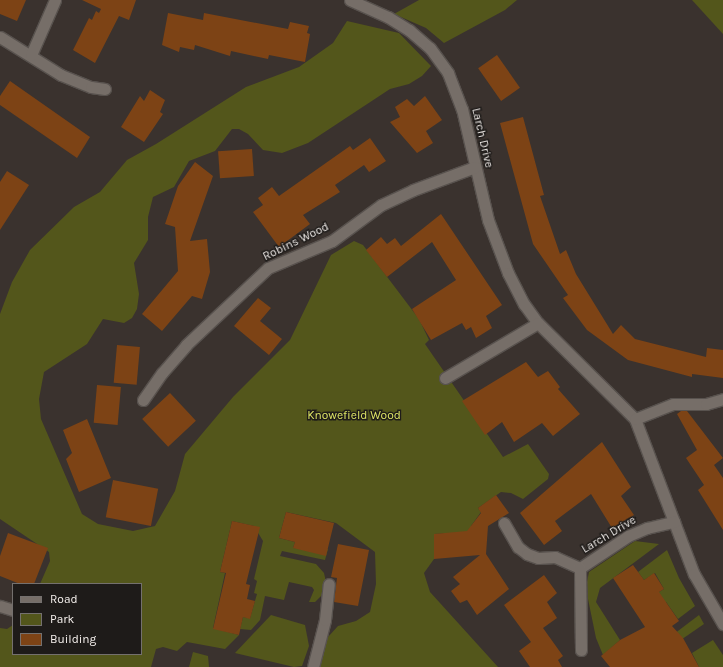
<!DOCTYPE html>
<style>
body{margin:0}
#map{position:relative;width:723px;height:667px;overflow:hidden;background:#3a322e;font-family:Karla,sans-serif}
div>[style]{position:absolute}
.green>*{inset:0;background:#53561b}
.building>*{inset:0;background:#7d4315;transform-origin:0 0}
.roads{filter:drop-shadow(1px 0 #58524e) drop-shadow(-1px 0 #58524e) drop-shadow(0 1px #58524e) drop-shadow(0 -1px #58524e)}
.minor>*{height:11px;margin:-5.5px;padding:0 5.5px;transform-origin:5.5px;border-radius:5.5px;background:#766e68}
span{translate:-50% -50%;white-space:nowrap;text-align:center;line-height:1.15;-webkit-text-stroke:3px #1e1b19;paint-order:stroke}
.street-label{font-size:12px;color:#f5f0ed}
.park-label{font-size:12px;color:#dee564}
.legend{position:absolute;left:12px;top:583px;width:130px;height:72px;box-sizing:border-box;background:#1e1b19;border:1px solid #74706e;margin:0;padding:5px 7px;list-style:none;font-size:12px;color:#f5f0ed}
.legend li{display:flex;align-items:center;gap:8px;height:20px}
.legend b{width:20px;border:1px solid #74706e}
</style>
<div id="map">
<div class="green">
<i style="clip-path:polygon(419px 0,517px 0,505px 10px,444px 43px,426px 28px,394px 14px)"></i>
<i style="clip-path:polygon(692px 0,723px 0,723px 34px)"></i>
<i style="clip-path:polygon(347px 21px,399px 33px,431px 66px,422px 76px,409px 84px,390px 89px,308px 143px,282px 153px,263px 150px,248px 134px,239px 129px,232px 129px,215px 151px,189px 161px,174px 187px,153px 197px,148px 217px,148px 240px,134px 263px,139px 294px,137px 309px,132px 318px,124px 323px,103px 319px,87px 344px,44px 372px,39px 399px,41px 419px,82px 514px,98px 524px,133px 531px,155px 526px,175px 491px,185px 454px,233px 397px,290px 340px,331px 255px,354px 241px,363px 245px,419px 319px,429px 340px,425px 344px,503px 457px,528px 444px,549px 474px,548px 479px,523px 499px,511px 493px,501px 492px,478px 508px,481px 512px,471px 526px,472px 532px,434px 534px,434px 559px,424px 573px,430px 592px,498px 667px,318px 667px,328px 637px,338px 626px,356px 621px,370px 612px,376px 584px,375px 552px,336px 523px,286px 512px,279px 538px,295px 542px,293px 548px,328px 549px,325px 560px,282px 551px,280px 556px,316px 564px,324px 573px,326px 582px,322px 595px,315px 602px,309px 602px,314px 590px,312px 587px,289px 582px,284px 600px,265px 596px,260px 620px,251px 630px,240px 629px,243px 617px,250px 618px,257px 594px,254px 593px,257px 581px,254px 579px,263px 541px,254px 526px,232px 521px,220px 572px,225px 573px,213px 628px,239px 635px,225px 649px,187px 642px,177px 651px,163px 647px,156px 649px,151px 667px,0 667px,0 628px,7px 629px,13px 625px,13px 654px,141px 654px,141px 584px,40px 584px,50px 561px,49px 552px,0 519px,0 314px,12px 282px,30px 250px,74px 207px,100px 192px,127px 160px,156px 144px,246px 87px,299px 67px,333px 43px)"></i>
<i style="clip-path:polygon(635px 541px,659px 544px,600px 588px,596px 602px,620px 640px,603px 655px,596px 638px,588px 599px,587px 582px,589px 572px)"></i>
<i style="clip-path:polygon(667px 550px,679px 578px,695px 606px,678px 619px,666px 602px,662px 605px,654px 595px,664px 589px,655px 573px,644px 580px,638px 572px)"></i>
<i style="clip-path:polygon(271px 615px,305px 625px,309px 646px,302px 666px,294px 667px,235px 653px)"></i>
<i style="clip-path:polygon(699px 615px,704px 624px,675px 644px,670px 637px)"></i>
<i style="clip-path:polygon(713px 640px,723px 655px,723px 667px,699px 667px,692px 653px)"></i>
<i style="clip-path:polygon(193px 652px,208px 656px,209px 667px,189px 667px)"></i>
</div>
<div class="building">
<i style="clip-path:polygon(0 0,26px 0,17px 21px,0 14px)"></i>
<i style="clip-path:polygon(82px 0,136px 0,129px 20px,119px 16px,95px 63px,73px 50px,89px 18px,92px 20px,96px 11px,99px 13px,101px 9px)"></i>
<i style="clip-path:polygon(168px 13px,203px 20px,204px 13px,288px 29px,290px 22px,309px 26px,307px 33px,310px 34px,305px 62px,269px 55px,268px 59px,231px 51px,230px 56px,195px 45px,194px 50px,180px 47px,179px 52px,162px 45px)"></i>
<i style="left:497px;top:55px;width:40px;height:23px;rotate:55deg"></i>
<i style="clip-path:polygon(10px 81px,90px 137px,77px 158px,0 105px,0 96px)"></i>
<i style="clip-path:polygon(150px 90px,165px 100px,160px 112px,163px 114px,144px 142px,121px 127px,140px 96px,144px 101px)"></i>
<i style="clip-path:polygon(425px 96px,442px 120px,426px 131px,433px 143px,417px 153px,390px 122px,400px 117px,395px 107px,407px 99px,414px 106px)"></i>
<i style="clip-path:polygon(523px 117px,544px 195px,540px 196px,560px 254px,566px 250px,576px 274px,613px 334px,621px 325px,635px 339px,706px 357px,707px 348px,723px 350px,723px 378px,692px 374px,692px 377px,628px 360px,587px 330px,563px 298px,568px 295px,533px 244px,500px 123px)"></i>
<i style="clip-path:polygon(370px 138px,386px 161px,369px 172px,364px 165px,335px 185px,340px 192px,303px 215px,310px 224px,279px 247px,253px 212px,263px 205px,258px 198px,272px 187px,279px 196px,350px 146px,353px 150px)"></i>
<i style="left:252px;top:149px;width:27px;height:34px;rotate:86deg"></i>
<i style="clip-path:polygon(195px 162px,213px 176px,190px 241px,207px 239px,210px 272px,202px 299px,192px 296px,162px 331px,142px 314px,178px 271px,175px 227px,165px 224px,178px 186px)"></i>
<i style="clip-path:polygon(7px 171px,29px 185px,0 230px,0 182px)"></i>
<i style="clip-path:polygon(441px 214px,502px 305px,486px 316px,492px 328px,476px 338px,471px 327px,466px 330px,462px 323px,431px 340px,412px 309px,456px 280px,432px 242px,387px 277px,366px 250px,381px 237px,387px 244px,395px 238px,401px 246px)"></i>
<i style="clip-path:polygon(258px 298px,271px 308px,260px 321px,282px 339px,269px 355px,234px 326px)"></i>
<i style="left:117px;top:345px;width:23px;height:38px;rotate:5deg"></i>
<i style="clip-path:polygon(526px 362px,538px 377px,548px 371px,560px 387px,558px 389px,580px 414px,553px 436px,542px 423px,514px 442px,502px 422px,485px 435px,462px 401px)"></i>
<i style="left:97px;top:385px;width:24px;height:38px;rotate:5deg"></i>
<i style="left:170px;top:393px;width:38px;height:38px;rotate:47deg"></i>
<i style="clip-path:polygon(681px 411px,687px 411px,723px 458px,714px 465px,723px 478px,723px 530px,698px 490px,704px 485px,686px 458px,697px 450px,677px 414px)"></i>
<i style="clip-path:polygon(87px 419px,111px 478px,79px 492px,66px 459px,72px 453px,63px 430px)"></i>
<i style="clip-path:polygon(602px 442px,631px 487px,621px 496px,634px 515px,612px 528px,591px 494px,555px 521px,562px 531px,544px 545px,520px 513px)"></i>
<i style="left:113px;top:480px;width:46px;height:38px;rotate:11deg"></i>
<i style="clip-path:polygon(496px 495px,509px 513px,488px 526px,486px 554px,509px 589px,477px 615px,467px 600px,460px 603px,451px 591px,460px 584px,453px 577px,480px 555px,434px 559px,434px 534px,467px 531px,481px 513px,478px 508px)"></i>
<i style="clip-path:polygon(286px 512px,334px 523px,326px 556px,293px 548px,295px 542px,279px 538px)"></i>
<i style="clip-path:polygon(232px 521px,260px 527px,246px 584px,250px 585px,247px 599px,255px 601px,250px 619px,243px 617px,239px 635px,213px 629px,226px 573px,220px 572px)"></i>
<i style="clip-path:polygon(8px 533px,48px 548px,34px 584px,20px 584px,0 576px,0 556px)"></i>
<i style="clip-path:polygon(338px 544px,369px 550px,358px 606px,334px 602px,337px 578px,331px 577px)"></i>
<i style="clip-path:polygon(633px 565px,644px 580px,654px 573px,664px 589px,659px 592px,679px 621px,672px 626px,683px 638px,699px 667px,610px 667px,601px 656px,620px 640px,645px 627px,613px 578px)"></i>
<i style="clip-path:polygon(544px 575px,557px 593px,547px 602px,557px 618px,543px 628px,563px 656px,558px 660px,562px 667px,530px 667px,519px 651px,531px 642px,504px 605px)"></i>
</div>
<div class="roads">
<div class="minor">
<i style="left:350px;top:0;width:42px;rotate:24.1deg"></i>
<i style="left:388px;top:17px;width:25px;rotate:32deg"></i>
<i style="left:409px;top:30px;width:28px;rotate:41deg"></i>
<i style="left:430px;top:48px;width:31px;rotate:54deg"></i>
<i style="left:448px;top:73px;width:39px;rotate:69deg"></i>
<i style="left:462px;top:109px;width:114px;rotate:76.8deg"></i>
<i style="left:488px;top:220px;width:57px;rotate:69.3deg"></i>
<i style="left:508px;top:273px;width:35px;rotate:63deg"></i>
<i style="left:524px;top:304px;width:24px;rotate:54deg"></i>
<i style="left:538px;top:323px;width:136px;rotate:44.7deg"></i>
<i style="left:635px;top:419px;width:166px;rotate:69.2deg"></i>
<i style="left:694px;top:574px;width:58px;rotate:59.9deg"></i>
<i style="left:0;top:37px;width:72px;rotate:31.9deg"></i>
<i style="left:61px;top:75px;width:32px;rotate:22deg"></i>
<i style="left:91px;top:87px;width:14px;rotate:8deg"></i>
<i style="left:31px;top:55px;width:60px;rotate:-66.4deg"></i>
<i style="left:445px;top:378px;width:108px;rotate:-30.6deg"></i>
<i style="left:143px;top:400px;width:33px;rotate:-55deg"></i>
<i style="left:162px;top:373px;width:37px;rotate:-49deg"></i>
<i style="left:186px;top:345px;width:112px;rotate:-43.2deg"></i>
<i style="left:268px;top:268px;width:69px;rotate:-22.9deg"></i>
<i style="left:332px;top:241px;width:61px;rotate:-36.3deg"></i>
<i style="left:381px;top:205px;width:35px;rotate:-25deg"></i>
<i style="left:413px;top:190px;width:66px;rotate:-20.4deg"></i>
<i style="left:635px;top:419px;width:41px;rotate:-21.5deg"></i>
<i style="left:673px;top:404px;width:33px"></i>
<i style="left:706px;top:404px;width:18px;rotate:-16deg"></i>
<i style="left:504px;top:523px;width:28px;rotate:60deg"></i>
<i style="left:518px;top:547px;width:11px;rotate:38deg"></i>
<i style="left:527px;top:554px;width:12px;rotate:20deg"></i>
<i style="left:538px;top:558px;width:17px;rotate:-3deg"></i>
<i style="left:555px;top:557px;width:27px;rotate:24deg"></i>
<i style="left:580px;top:568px;width:58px;rotate:-33.7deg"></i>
<i style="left:628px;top:536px;width:21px;rotate:-23deg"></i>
<i style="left:647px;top:528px;width:28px;rotate:-13deg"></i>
<i style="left:580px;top:568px;width:82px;rotate:89.3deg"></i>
<i style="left:0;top:606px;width:14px;rotate:17deg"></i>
<i style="left:313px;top:667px;width:49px;rotate:-75.7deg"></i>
<i style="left:325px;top:620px;width:36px;rotate:-84deg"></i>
</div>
</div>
<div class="street-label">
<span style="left:482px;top:138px;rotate:77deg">Larch Drive</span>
<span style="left:296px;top:242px;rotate:-26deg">Robins Wood</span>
<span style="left:609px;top:535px;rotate:-31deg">Larch Drive</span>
</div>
<div class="park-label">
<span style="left:354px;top:416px">Knowefield Wood</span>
</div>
<ul class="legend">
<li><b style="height:5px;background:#766e68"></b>Road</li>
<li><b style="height:11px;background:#53561b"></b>Park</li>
<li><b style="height:11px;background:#7d4315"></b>Building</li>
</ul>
</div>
